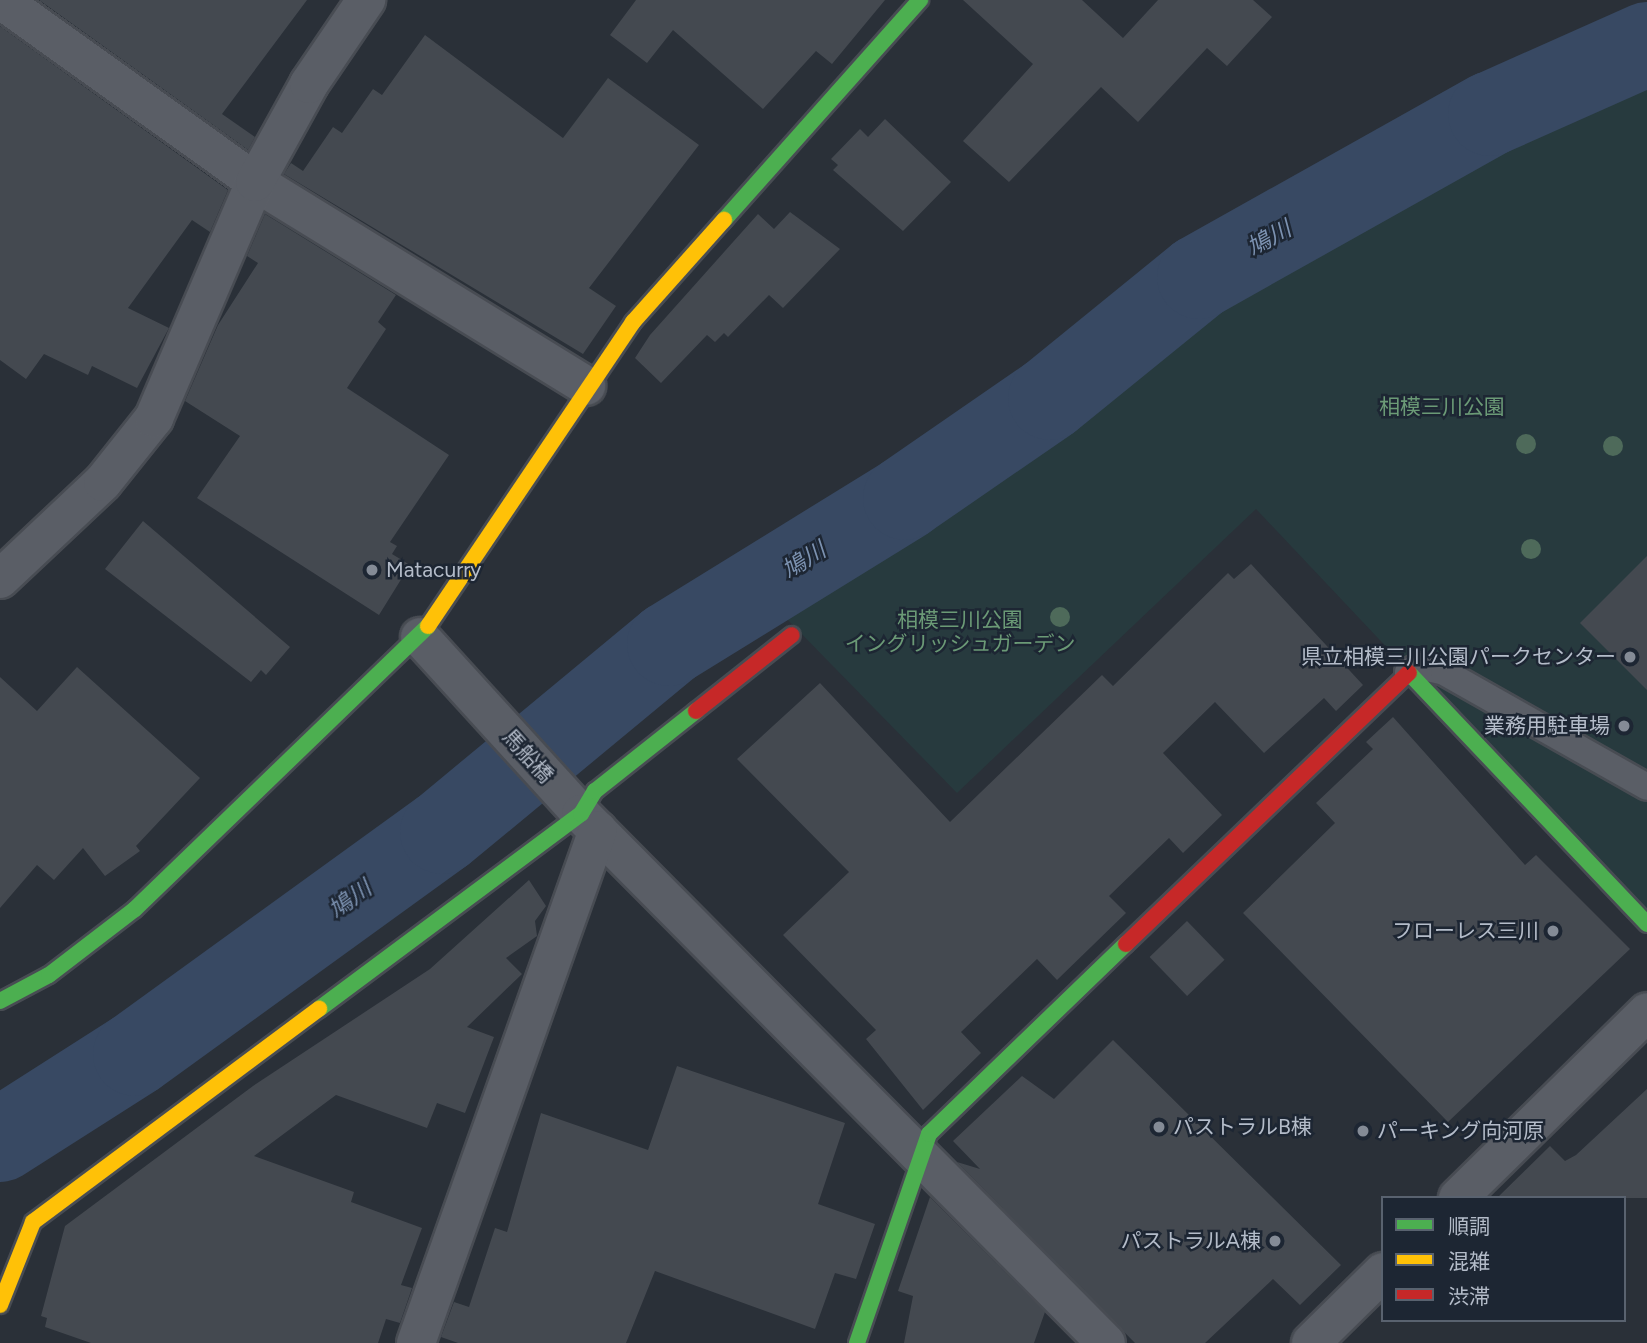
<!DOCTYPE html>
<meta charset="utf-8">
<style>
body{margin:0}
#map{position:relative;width:1647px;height:1343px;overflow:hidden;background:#2a3038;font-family:Figtree,"Noto Sans JP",sans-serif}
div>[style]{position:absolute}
.green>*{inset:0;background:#273a3e}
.river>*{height:84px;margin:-42px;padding:0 42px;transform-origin:42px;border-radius:42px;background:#384963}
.building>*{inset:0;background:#444950;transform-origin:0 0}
.roads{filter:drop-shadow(2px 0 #484c53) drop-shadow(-2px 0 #484c53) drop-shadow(0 2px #484c53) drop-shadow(0 -2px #484c53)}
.lane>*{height:26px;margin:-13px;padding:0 13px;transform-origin:13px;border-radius:13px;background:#5a5e66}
.street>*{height:38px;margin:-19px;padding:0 19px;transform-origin:19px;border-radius:19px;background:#5a5e66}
.fast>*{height:16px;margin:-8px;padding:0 8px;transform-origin:8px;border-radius:8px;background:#4caf50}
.slow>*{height:16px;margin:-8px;padding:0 8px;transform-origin:8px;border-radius:8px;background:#ffc107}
.jam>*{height:16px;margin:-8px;padding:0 8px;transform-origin:8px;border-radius:8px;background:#c62828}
.trees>*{width:20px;height:20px;margin:-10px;border-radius:50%;background:#4e6a5a}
.dots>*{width:19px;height:19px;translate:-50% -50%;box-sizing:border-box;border:4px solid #1d2633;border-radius:50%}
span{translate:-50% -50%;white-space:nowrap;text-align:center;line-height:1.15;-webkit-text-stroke:5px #1d2633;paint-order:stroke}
.park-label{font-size:21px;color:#6b9a76}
.poi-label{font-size:21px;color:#b4bcc9}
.left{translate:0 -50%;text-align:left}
.right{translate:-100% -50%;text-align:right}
.street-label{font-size:21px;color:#b4bcc9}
.water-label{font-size:23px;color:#7c92b1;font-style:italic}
.legend{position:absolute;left:1381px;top:1196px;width:245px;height:126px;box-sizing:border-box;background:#1d2633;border:2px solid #59626f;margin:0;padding:9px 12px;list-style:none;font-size:21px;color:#b4bcc9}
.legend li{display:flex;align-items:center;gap:14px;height:35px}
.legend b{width:35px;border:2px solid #59626f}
</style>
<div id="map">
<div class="green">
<i style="clip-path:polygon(1647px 60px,1647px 923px,1256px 509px,957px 793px,785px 617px,1229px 292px,1501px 132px)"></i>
</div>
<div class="river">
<i style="left:0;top:1140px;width:160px;rotate:-32.5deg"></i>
<i style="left:135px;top:1054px;width:379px;rotate:-35.9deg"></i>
<i style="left:442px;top:832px;width:295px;rotate:-39.6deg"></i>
<i style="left:669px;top:644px;width:278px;rotate:-31.7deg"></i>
<i style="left:905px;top:498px;width:176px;rotate:-34.6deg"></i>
<i style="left:1050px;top:398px;width:192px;rotate:-39.1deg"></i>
<i style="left:1199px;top:277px;width:334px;rotate:-29.3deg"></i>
<i style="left:1490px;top:114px;width:172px;rotate:-24deg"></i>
</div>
<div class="building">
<i style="clip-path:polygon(39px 0,307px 0,222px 114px,255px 137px,248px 150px)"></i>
<i style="clip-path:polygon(636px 0,885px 0,832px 64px,816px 51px,763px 109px,673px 30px,647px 63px,610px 35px)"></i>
<i style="clip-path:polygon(963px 0,1082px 0,1123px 38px,1158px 0,1253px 0,1272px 17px,1227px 66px,1207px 48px,1138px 122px,1101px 87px,1009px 182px,963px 141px,1033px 64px)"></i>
<i style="clip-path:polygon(0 26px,228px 190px,210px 232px,192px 220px,128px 308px,169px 328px,137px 388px,92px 366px,88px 375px,44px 354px,26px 379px,0 360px)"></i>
<i style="clip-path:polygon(425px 35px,563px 138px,608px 78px,699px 145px,589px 288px,616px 306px,583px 354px,284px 174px,291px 163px,303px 171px,333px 127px,342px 133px,373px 89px,382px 95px)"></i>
<i style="clip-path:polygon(885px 119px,951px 182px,903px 231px,833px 170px,838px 165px,831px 159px,860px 129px,868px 137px)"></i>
<i style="clip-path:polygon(790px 212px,840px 249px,783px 308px,769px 295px,728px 337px,724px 333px,715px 342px,707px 335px,661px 383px,635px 358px,650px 335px,758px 214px,774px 229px)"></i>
<i style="clip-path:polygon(265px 214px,396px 295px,378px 322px,386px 329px,347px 388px,449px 455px,390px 542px,397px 546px,392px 554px,410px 565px,379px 615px,197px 498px,240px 436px,185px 401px,218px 325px,258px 263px,247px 256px)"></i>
<i style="clip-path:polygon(143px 521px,290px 647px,266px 675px,261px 670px,251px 682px,105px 569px)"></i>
<i style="clip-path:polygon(1647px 556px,1647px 690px,1580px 623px)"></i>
<i style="clip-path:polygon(1251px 564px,1363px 685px,1336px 711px,1324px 698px,1264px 753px,1215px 702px,1163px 753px,1222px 815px,1183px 853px,1169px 838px,1109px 896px,1126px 913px,1057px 980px,1037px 959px,961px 1032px,981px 1053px,923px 1110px,866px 1039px,876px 1030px,783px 935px,849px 872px,737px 759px,820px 683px,950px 822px,1102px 675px,1113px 686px,1228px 573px,1234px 579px)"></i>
<i style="clip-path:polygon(77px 667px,200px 778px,136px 846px,140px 851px,105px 876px,83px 848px,54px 880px,37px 865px,0 908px,0 677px,37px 711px)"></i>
<i style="clip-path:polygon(1393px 717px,1525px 865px,1536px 855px,1630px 949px,1448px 1122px,1243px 913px,1335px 823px,1316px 803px,1373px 749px,1366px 742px)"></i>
<i style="clip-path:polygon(529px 880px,546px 906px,535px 921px,537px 936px,506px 958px,522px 974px,467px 1027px,494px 1037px,465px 1113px,437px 1103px,427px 1128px,336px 1095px,254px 1156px,354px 1192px,351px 1202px,422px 1228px,401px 1285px,412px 1288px,400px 1323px,386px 1319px,378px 1343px,91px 1343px,45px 1327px,47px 1318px,41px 1316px,65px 1226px,253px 1086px,430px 969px)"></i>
<i style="left:1187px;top:921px;width:54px;height:52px;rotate:46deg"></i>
<i style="clip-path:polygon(1113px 1040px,1341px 1265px,1300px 1305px,1273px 1279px,1205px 1343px,1135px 1343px,957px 1162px,980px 1169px,953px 1141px,1022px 1076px,1054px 1099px)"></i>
<i style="clip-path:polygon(677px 1066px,845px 1123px,818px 1204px,875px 1224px,856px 1279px,835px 1273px,815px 1329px,655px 1271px,626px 1343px,458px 1343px,441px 1337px,454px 1302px,469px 1307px,495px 1228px,507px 1232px,541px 1113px,648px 1150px)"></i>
<i style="clip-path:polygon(1647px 1089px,1647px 1198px,1497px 1198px,1550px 1146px,1565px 1161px,1576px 1155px)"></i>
<i style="clip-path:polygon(930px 1197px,1045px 1312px,1034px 1343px,904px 1343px,913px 1296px,898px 1291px)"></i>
</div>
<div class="roads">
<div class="lane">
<i style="left:1408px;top:672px;width:13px;rotate:-29deg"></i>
<i style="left:1419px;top:666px;width:26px;rotate:13deg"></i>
<i style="left:1444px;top:672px;width:233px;rotate:29.5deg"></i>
</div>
<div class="street">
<i style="left:1px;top:0;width:312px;rotate:35.6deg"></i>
<i style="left:255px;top:182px;width:389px;rotate:31.6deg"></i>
<i style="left:0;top:579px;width:141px;rotate:-43.3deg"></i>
<i style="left:103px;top:482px;width:82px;rotate:-51.4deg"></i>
<i style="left:154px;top:418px;width:257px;rotate:-66.8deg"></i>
<i style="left:255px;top:182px;width:112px;rotate:-61.1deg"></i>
<i style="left:309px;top:84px;width:102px;rotate:-55.8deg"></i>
<i style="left:420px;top:637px;width:239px;rotate:47.7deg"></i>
<i style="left:581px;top:814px;width:745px;rotate:45.22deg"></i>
<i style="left:1458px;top:1198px;width:265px;rotate:-44.5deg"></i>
<i style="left:416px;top:1343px;width:544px;rotate:-70.47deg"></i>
<i style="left:1311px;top:1343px;width:101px;rotate:-44.6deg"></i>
</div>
<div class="fast">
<i style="left:724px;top:220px;width:295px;rotate:-48.3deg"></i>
<i style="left:1409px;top:673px;width:346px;rotate:46.5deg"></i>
<i style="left:0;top:1001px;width:55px;rotate:-28deg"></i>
<i style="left:49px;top:975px;width:108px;rotate:-37.5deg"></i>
<i style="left:135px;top:909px;width:407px;rotate:-44deg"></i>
<i style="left:319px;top:1009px;width:327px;rotate:-36.7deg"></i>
<i style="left:581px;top:814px;width:27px;rotate:-59deg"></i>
<i style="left:595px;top:791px;width:129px;rotate:-38.4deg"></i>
<i style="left:857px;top:1343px;width:221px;rotate:-71deg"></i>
<i style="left:929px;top:1134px;width:274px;rotate:-44deg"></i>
</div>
<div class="slow">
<i style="left:428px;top:626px;width:367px;rotate:-56deg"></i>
<i style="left:633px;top:322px;width:137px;rotate:-48.3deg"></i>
<i style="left:0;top:1305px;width:89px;rotate:-68.3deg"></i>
<i style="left:33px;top:1222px;width:357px;rotate:-36.7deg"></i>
</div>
<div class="jam">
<i style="left:696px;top:711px;width:122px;rotate:-38.4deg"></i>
<i style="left:1126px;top:944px;width:392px;rotate:-43.8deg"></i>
</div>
</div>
<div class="trees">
<i style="left:1526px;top:444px"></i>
<i style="left:1613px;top:446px"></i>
<i style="left:1531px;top:549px"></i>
<i style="left:1060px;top:617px"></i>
</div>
<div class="dots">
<i style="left:372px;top:570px;background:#848b96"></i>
<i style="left:1630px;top:657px;background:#848b96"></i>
<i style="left:1624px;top:726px;background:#848b96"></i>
<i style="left:1553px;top:931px;background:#848b96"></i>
<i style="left:1159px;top:1127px;background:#848b96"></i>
<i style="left:1363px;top:1131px;background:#848b96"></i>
<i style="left:1275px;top:1241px;background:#848b96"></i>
</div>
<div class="park-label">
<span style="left:1442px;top:407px">相模三川公園</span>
<span style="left:960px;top:632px">相模三川公園<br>イングリッシュガーデン</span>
</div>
<div class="poi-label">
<span class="left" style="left:386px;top:570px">Matacurry</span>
<span class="right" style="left:1616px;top:657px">県立相模三川公園パークセンター</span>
<span class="right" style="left:1610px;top:726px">業務用駐車場</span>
<span class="right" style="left:1539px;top:931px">フローレス三川</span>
<span class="left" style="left:1173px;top:1127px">パストラルB棟</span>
<span class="left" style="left:1377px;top:1131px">パーキング向河原</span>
<span class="right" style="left:1261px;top:1241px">パストラルA棟</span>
</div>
<div class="street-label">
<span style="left:528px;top:756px;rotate:48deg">馬船橋</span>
</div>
<div class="water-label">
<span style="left:1269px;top:238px;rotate:-29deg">鳩川</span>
<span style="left:804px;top:560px;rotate:-32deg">鳩川</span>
<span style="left:350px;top:899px;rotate:-36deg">鳩川</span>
</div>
<ul class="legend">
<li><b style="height:9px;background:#4caf50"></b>順調</li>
<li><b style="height:9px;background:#ffc107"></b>混雑</li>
<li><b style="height:9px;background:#c62828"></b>渋滞</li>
</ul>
</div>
